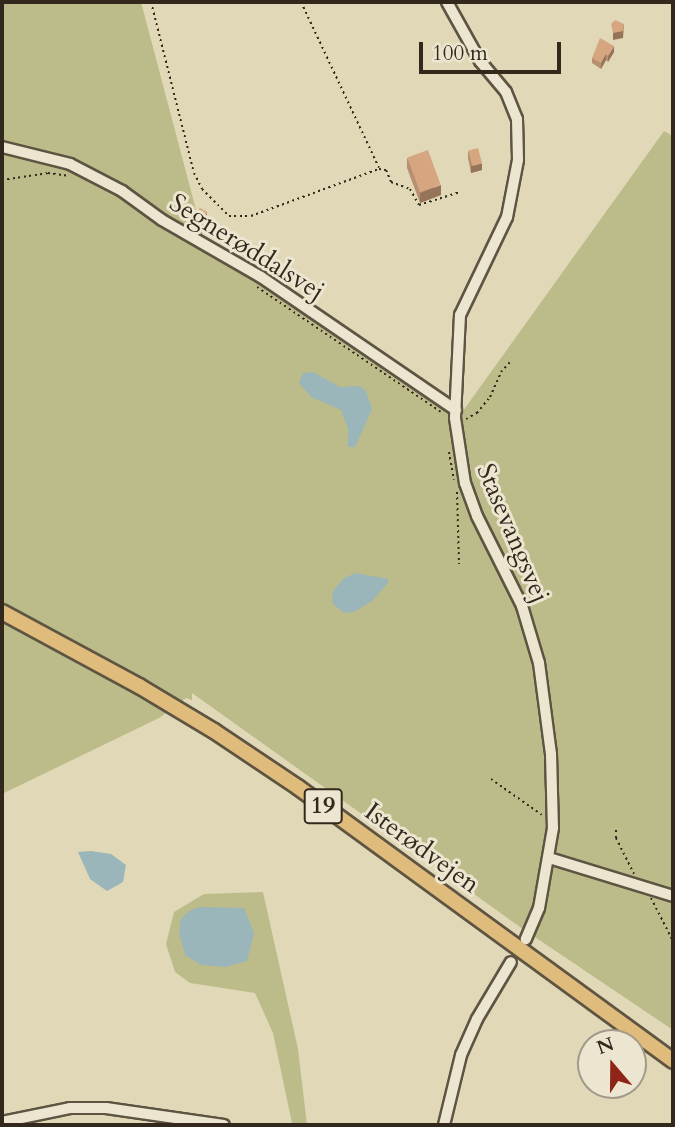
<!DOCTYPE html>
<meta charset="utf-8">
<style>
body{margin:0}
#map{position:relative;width:675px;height:1127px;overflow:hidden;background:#e1d8b8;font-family:Cardo,serif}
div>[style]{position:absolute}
.green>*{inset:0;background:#bbbc89}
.water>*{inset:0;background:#9ab6ba}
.path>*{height:2px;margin-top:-1px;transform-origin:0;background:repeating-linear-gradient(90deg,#32281b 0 2px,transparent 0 5.5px)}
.roads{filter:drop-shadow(2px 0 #5e5442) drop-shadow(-2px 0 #5e5442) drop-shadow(0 2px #5e5442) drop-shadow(0 -2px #5e5442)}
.minor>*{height:10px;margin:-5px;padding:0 5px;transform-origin:5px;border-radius:5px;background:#ece6d1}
.highway>*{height:14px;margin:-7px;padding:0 7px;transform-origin:7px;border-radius:7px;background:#e0bc7c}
.wall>*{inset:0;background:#b88f6f}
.shaded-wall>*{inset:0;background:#96745a}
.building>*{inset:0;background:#d6a681;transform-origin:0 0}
span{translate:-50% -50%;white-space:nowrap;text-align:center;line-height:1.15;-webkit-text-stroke:6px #ece6d1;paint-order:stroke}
.shield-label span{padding:2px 5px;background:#ece6d1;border:2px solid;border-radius:5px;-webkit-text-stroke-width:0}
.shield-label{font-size:24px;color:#32281b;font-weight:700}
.street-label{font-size:26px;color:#32281b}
.frame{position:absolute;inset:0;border:4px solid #32281b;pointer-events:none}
.north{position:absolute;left:577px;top:1029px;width:70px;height:70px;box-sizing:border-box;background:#ece6d1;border:2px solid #a29a88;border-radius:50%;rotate:340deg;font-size:19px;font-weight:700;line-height:28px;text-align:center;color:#32281b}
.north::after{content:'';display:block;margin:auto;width:24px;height:32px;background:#8f2418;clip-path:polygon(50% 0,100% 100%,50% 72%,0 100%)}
.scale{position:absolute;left:419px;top:42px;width:142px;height:32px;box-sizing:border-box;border:4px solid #32281b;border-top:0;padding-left:9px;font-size:21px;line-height:24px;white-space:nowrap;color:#32281b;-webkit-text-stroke:5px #ece6d1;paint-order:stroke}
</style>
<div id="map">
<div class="green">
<i style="clip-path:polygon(2px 2px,141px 2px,204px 240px,460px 415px,664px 131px,673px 136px,673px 1030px,520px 927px,192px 693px,192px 700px,186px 698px,159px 718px,2px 794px)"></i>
<i style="clip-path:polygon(263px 892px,298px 1049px,307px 1125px,292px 1123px,273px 1033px,255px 993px,190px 983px,175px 972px,166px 944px,174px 912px,204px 894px)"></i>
</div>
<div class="water">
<i style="clip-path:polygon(313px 372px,340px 387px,359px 386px,366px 391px,372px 409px,355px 447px,348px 447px,348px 429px,341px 410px,311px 397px,299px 383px,303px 373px)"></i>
<i style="clip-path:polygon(355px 573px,388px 579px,388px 583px,372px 601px,354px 612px,344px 613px,332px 603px,333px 591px,343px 579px)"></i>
<i style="clip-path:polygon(91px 851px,111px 854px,126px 865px,123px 882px,107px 891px,90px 879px,78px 852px)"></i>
<i style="clip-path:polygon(200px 907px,244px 908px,254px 933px,247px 961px,225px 967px,201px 965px,185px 955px,179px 933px,181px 919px,189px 911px)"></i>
</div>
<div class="path">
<i style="left:151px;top:2px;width:176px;rotate:75.9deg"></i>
<i style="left:194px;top:173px;width:18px;rotate:63deg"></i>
<i style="left:202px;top:189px;width:38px;rotate:45deg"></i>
<i style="left:229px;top:216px;width:22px"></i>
<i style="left:251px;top:216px;width:136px;rotate:-20.2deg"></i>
<i style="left:379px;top:169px;width:7px;rotate:8deg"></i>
<i style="left:386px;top:170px;width:13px;rotate:67deg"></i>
<i style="left:391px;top:182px;width:20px;rotate:20deg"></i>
<i style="left:410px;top:189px;width:18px;rotate:61deg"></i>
<i style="left:419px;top:205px;width:43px;rotate:-17.6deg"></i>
<i style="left:301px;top:2px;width:183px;rotate:64.8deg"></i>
<i style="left:2px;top:180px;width:47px;rotate:-8.7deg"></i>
<i style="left:48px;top:173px;width:22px;rotate:8deg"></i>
<i style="left:257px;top:287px;width:222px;rotate:34.2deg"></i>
<i style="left:466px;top:419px;width:13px;rotate:-29deg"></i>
<i style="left:477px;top:413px;width:21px;rotate:-51deg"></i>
<i style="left:490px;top:397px;width:27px;rotate:-66deg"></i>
<i style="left:501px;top:372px;width:13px;rotate:-48deg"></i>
<i style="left:449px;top:452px;width:28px;rotate:80deg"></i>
<i style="left:457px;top:492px;width:72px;rotate:88.4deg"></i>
<i style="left:491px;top:779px;width:62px;rotate:35.2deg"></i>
<i style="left:616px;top:830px;width:8px;rotate:90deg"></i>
<i style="left:616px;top:838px;width:40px;rotate:63.4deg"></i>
<i style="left:651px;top:898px;width:48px;rotate:62.9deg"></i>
</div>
<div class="roads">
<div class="minor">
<i style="left:447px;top:2px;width:68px;rotate:60.8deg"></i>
<i style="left:480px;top:61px;width:40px;rotate:50deg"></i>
<i style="left:506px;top:92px;width:29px;rotate:68deg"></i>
<i style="left:517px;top:119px;width:41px;rotate:88.6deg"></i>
<i style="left:518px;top:160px;width:58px;rotate:100.9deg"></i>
<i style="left:507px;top:217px;width:109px;rotate:115.6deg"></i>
<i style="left:460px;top:315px;width:103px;rotate:92.8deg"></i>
<i style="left:455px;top:418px;width:66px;rotate:81.3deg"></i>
<i style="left:465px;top:483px;width:35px;rotate:70deg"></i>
<i style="left:477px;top:516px;width:101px;rotate:63.4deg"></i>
<i style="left:522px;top:606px;width:59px;rotate:73.4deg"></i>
<i style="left:539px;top:663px;width:92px;rotate:82.5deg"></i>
<i style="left:551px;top:754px;width:74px;rotate:88.5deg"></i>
<i style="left:553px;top:828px;width:81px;rotate:99.9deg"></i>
<i style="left:539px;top:908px;width:34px;rotate:113deg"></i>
<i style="left:2px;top:147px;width:70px;rotate:14deg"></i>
<i style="left:70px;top:164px;width:59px;rotate:27.4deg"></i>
<i style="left:122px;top:191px;width:49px;rotate:35.9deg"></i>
<i style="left:162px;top:220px;width:114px;rotate:29.9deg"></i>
<i style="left:261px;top:277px;width:236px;rotate:34.3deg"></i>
<i style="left:549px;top:858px;width:130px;rotate:17deg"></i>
<i style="left:2px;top:1122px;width:69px;rotate:-11.6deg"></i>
<i style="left:70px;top:1108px;width:36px"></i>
<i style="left:106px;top:1108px;width:119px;rotate:8.2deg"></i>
<i style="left:444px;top:1125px;width:72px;rotate:-76.3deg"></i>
<i style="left:461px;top:1055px;width:39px;rotate:-66deg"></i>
<i style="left:477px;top:1019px;width:66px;rotate:-59.2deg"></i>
</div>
<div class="highway">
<i style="left:2px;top:612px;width:156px;rotate:28.4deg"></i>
<i style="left:139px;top:686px;width:87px;rotate:31deg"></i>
<i style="left:214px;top:731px;width:102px;rotate:33.8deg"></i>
<i style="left:299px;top:788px;width:463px;rotate:36.1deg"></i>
</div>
</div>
<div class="wall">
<i style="clip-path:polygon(614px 52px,608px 62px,606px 60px,601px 69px,592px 63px,592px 58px)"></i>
<i style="clip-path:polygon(468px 151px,482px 170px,471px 173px,468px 158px)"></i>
<i style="clip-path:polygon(407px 158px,441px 195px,420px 203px,407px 168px)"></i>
<i style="clip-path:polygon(207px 219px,201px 234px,190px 228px,190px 221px)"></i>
</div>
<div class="shaded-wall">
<i style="clip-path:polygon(624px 24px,623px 38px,613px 40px,613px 33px)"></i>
<i style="clip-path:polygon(614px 46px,614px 52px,608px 62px,608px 56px)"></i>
<i style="clip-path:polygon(606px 54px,606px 60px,601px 69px,601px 63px)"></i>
<i style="clip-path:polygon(482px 163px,482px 170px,471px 173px,471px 166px)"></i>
<i style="clip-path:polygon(441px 185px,441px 195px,420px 203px,420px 193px)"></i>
<i style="clip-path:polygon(207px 212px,207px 219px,201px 234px,201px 227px)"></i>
</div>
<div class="building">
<i style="clip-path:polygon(615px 20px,624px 24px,623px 31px,613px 33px,611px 24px)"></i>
<i style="clip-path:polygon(600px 38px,614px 46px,608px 56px,606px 54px,601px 63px,592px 58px)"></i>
<i style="left:478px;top:148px;width:16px;height:10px;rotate:75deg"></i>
<i style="left:428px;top:150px;width:37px;height:22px;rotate:70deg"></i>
<i style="clip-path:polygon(200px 208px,207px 212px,201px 227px,190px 221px)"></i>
</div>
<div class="shield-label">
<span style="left:323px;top:806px">19</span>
</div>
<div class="street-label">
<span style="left:247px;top:247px;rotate:32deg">Segnerøddalsvej</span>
<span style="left:513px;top:533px;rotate:67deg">Stasevangsvej</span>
<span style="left:422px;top:848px;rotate:36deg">Isterødvejen</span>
</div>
<div class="frame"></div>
<div class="north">N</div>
<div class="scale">100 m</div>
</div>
